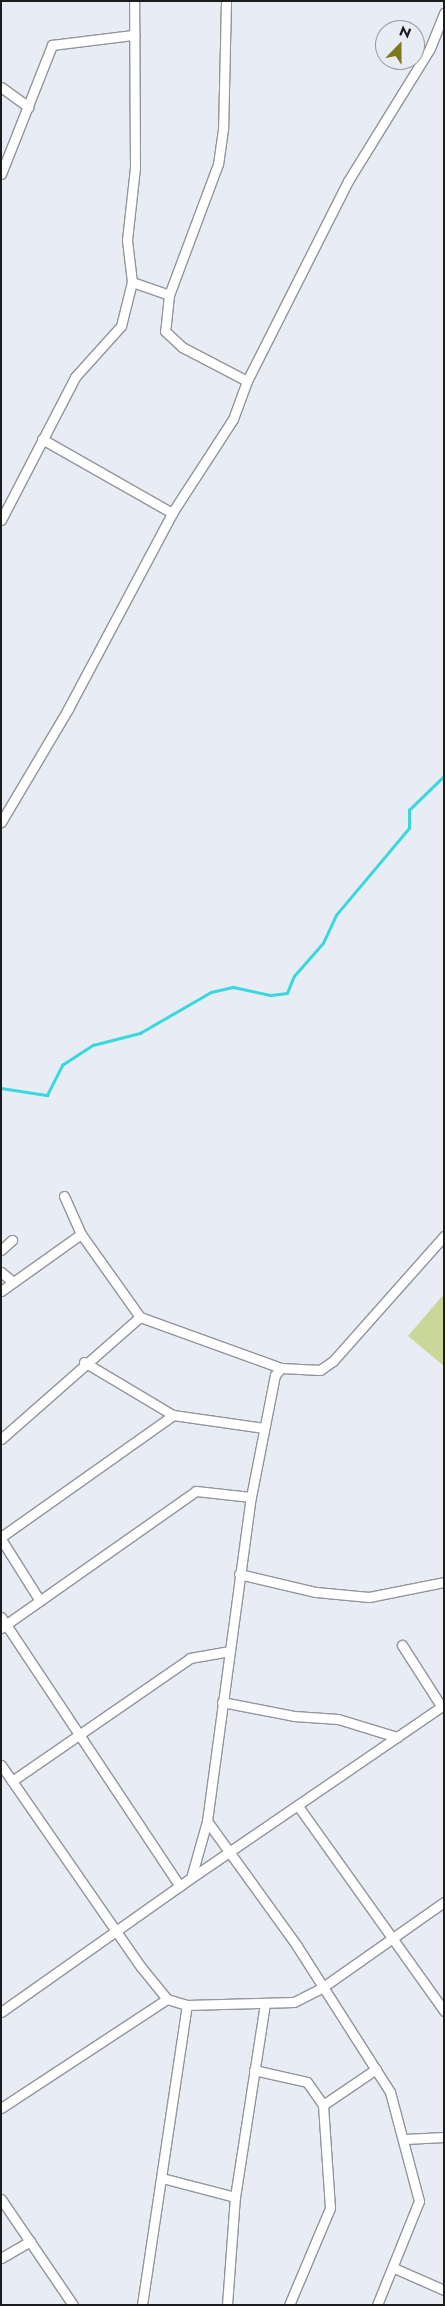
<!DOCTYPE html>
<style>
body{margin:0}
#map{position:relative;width:445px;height:2306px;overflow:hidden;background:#e8ecf4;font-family:Jost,sans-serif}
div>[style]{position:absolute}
.green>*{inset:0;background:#c9d798}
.stream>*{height:2.5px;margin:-1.25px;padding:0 1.25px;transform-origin:1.25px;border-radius:1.25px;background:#38d8de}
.roads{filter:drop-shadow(1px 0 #92959c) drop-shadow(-1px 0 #92959c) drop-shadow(0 1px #92959c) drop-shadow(0 -1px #92959c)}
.minor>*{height:9px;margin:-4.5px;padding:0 4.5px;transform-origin:4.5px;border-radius:4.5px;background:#fff}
span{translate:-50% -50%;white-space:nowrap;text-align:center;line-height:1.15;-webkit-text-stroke:4px #e8ecf4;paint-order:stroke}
.frame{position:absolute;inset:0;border:2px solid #1b1c1e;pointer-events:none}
.north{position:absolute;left:375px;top:20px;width:50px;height:50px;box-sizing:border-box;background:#e8ecf4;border:1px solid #96999e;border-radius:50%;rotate:22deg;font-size:14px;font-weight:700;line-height:20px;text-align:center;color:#1b1c1e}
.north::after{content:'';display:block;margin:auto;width:18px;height:22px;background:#7d781d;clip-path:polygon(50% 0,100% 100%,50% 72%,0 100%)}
</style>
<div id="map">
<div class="green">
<i style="clip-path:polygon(444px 1294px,444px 1366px,408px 1336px)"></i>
</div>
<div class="stream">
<i style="left:1px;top:1088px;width:47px;rotate:8.7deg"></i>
<i style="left:47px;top:1095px;width:34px;rotate:-63deg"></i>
<i style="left:62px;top:1065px;width:37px;rotate:-33deg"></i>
<i style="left:93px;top:1045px;width:49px;rotate:-14.3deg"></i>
<i style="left:140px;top:1033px;width:82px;rotate:-30deg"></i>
<i style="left:211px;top:992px;width:23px;rotate:-13deg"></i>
<i style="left:233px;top:987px;width:39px;rotate:12deg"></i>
<i style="left:271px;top:995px;width:16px;rotate:-7deg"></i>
<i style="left:287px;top:993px;width:18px;rotate:-68deg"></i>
<i style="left:294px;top:976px;width:44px;rotate:-48.7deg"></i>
<i style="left:323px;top:943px;width:31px;rotate:-65deg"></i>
<i style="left:336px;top:915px;width:114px;rotate:-50deg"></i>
<i style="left:409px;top:828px;width:18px;rotate:-90deg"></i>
<i style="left:409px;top:810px;width:49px;rotate:-44.2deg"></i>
</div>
<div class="roads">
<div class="minor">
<i style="left:226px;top:1px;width:128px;rotate:91.3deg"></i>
<i style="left:223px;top:129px;width:35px;rotate:98deg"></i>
<i style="left:218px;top:164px;width:140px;rotate:110.5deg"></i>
<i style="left:169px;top:295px;width:36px;rotate:96deg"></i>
<i style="left:165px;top:331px;width:23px;rotate:43deg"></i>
<i style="left:182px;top:347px;width:73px;rotate:27.6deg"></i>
<i style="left:1px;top:87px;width:34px;rotate:36deg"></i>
<i style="left:1px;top:174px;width:139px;rotate:-68.4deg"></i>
<i style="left:52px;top:45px;width:83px;rotate:-7deg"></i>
<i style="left:132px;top:282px;width:39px;rotate:19deg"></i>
<i style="left:42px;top:439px;width:150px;rotate:29.6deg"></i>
<i style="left:1px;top:520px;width:161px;rotate:-62.6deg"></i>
<i style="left:75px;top:377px;width:69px;rotate:-48deg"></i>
<i style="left:121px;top:326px;width:45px;rotate:-76deg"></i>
<i style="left:132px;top:282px;width:42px;rotate:-96.8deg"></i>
<i style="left:127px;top:240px;width:72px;rotate:-83.7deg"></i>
<i style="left:135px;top:168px;width:167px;rotate:-90.3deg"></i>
<i style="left:1px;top:822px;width:131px;rotate:-59.3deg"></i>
<i style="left:68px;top:709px;width:222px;rotate:-62deg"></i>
<i style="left:172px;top:513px;width:112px;rotate:-57deg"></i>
<i style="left:233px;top:419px;width:40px;rotate:-69.8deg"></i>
<i style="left:247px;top:381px;width:224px;rotate:-63.2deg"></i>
<i style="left:348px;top:181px;width:156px;rotate:-58.3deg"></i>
<i style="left:430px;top:48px;width:38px;rotate:-68deg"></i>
<i style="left:64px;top:1196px;width:42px;rotate:65.9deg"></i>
<i style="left:81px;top:1234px;width:102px;rotate:54.6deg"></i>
<i style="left:140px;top:1317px;width:150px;rotate:19.9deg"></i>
<i style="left:1px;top:1250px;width:15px;rotate:-42deg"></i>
<i style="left:1px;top:1272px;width:16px;rotate:40deg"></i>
<i style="left:1px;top:1291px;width:98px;rotate:-35.5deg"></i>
<i style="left:84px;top:1362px;width:104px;rotate:30.8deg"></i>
<i style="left:173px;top:1415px;width:92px;rotate:8.1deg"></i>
<i style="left:1px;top:1439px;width:185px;rotate:-41.3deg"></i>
<i style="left:1px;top:1537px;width:211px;rotate:-35.3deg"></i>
<i style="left:1px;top:1539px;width:73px;rotate:57.8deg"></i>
<i style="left:239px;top:1574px;width:79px;rotate:13.2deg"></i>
<i style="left:316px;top:1592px;width:53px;rotate:5.4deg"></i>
<i style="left:369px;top:1597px;width:76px;rotate:-11.3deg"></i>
<i style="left:1px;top:1617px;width:323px;rotate:56.4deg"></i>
<i style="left:1px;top:1628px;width:238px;rotate:-35.1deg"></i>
<i style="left:196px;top:1491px;width:55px;rotate:6.2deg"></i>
<i style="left:402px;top:1645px;width:72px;rotate:57.4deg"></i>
<i style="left:222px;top:1702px;width:73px;rotate:11deg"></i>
<i style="left:294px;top:1716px;width:44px;rotate:3.9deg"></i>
<i style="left:338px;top:1719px;width:62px;rotate:17deg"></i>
<i style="left:1px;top:1765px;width:246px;rotate:55.3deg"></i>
<i style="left:141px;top:1967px;width:41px;rotate:50.9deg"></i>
<i style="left:167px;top:1999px;width:21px;rotate:17deg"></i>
<i style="left:187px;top:2005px;width:107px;rotate:-1.6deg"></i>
<i style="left:294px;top:2002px;width:33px;rotate:-27deg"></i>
<i style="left:323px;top:1987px;width:148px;rotate:-35.1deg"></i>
<i style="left:12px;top:1781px;width:216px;rotate:-34.6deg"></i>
<i style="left:190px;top:1658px;width:39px;rotate:-10deg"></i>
<i style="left:298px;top:1806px;width:252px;rotate:54.5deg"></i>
<i style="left:207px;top:1821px;width:154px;rotate:54.2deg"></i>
<i style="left:297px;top:1946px;width:173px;rotate:57.5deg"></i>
<i style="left:390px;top:2092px;width:113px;rotate:75.1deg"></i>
<i style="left:419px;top:2201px;width:112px;rotate:112deg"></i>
<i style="left:191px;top:1878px;width:306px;rotate:-34.4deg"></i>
<i style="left:1px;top:2012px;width:232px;rotate:-35.2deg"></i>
<i style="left:191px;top:1878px;width:59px;rotate:-74.3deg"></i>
<i style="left:207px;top:1821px;width:327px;rotate:-82.3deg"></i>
<i style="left:251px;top:1497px;width:124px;rotate:-78.9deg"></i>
<i style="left:275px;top:1375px;width:9px;rotate:-49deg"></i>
<i style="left:281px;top:1368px;width:39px;rotate:3deg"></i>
<i style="left:320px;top:1370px;width:16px;rotate:-35deg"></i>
<i style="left:333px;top:1361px;width:167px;rotate:-48.4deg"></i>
<i style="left:254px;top:2070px;width:54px;rotate:12.8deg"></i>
<i style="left:307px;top:2082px;width:28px;rotate:55deg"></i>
<i style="left:323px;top:2105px;width:103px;rotate:86.1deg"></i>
<i style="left:330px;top:2208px;width:105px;rotate:112.9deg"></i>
<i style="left:323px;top:2105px;width:64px;rotate:-34.2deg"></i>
<i style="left:1px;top:2108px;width:199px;rotate:-33.3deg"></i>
<i style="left:405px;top:2139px;width:39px;rotate:-3deg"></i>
<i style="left:162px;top:2178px;width:75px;rotate:14.6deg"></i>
<i style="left:1px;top:2199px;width:128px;rotate:55.8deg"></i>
<i style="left:1px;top:2258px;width:34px;rotate:-30deg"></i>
<i style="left:394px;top:2268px;width:55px;rotate:23.7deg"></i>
<i style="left:142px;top:2305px;width:303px;rotate:-81.5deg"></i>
<i style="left:227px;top:2305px;width:108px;rotate:-85.8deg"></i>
<i style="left:235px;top:2197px;width:196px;rotate:-81.2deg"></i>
</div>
</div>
<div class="frame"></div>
<div class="north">N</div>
</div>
